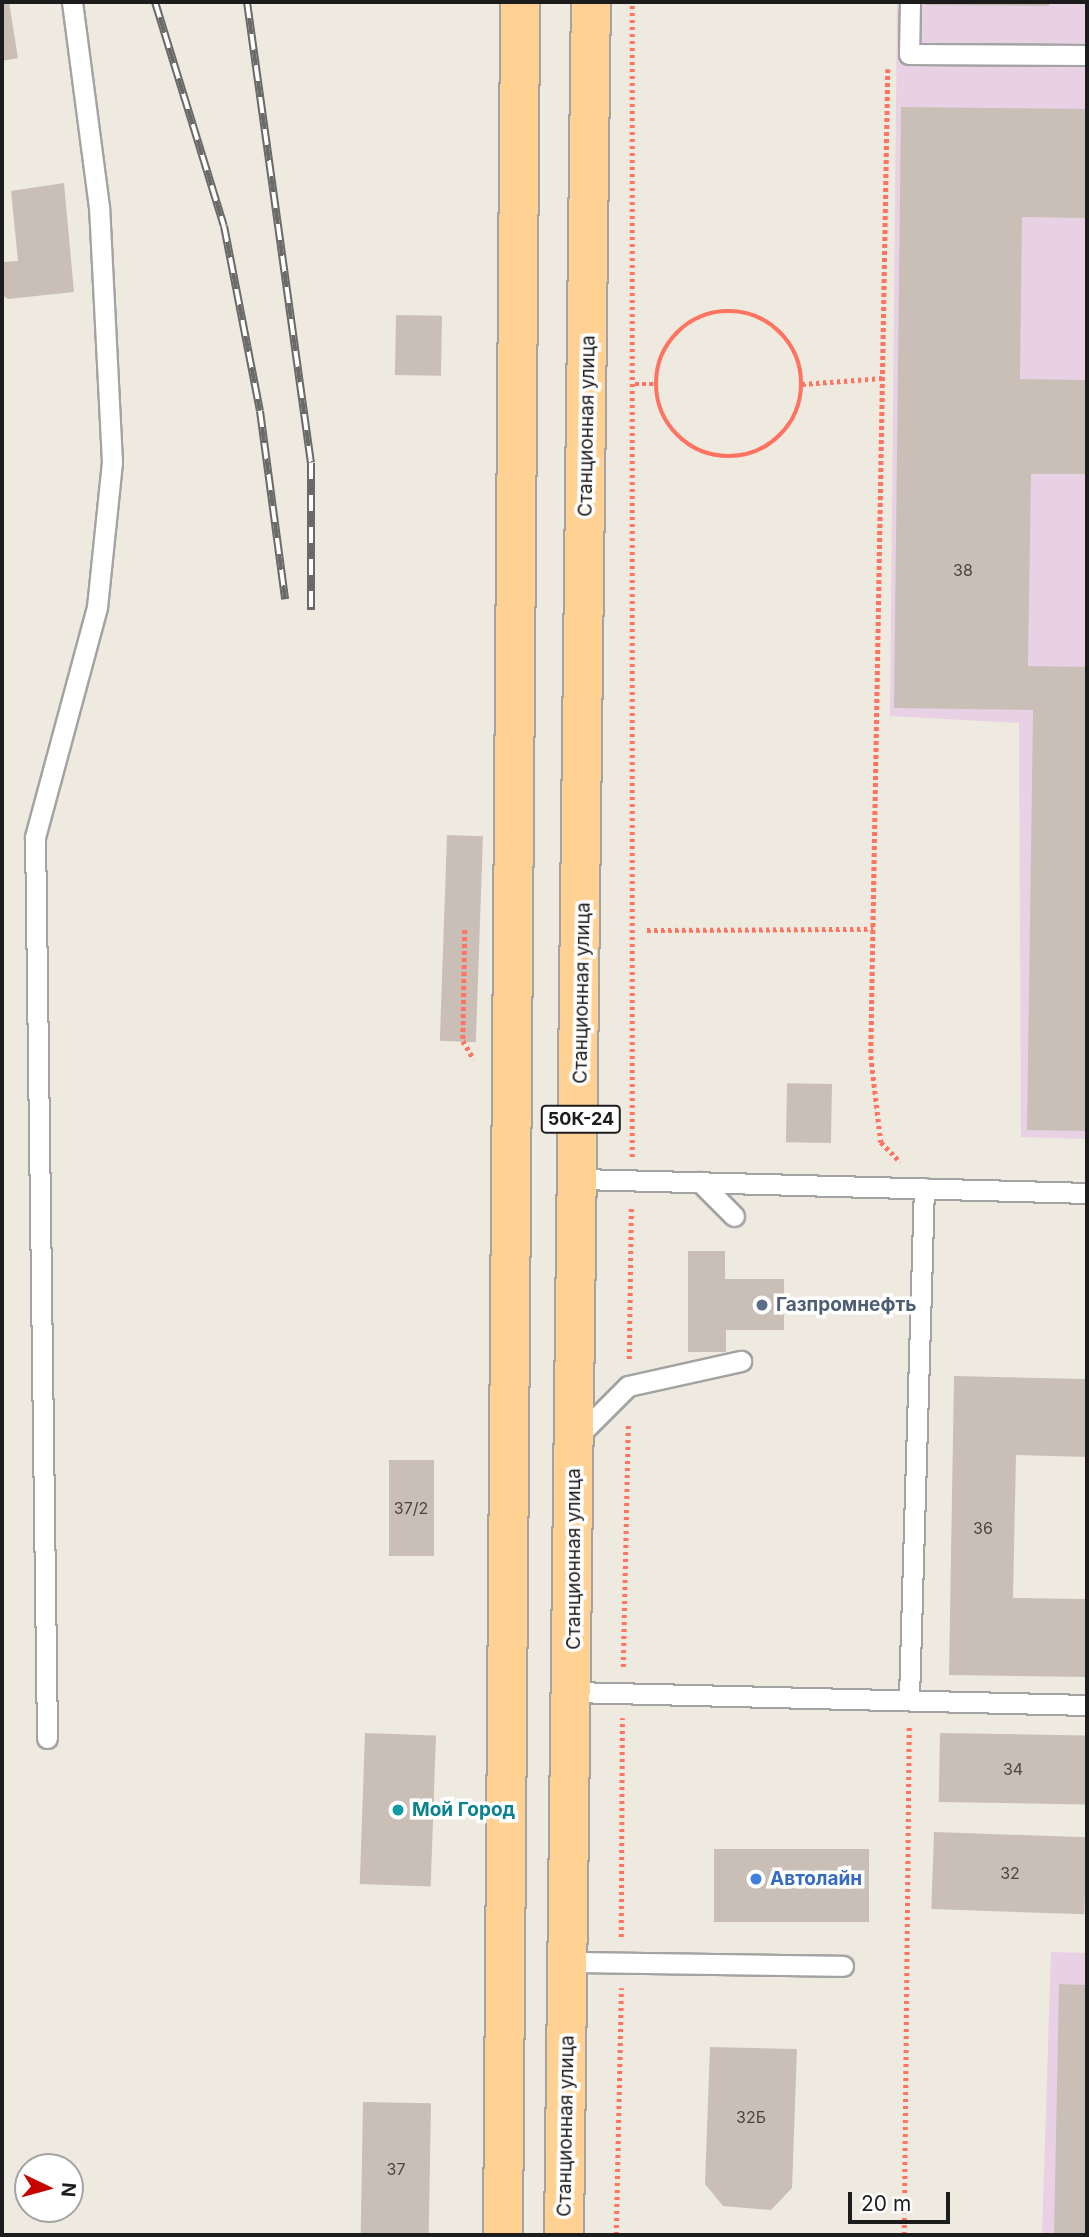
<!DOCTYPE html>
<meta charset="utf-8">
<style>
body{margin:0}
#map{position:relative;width:1089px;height:2237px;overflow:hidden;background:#eeeae0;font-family:Inter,sans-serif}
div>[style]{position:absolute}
.industrial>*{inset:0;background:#e8d1e4}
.building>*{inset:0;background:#cabfb6;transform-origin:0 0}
.path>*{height:4.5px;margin-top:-2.25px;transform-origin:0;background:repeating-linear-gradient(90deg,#ff7360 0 3.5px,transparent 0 7px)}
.path>.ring{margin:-2.25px;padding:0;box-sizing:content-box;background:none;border:4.5px solid #ff7360;border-radius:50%}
.roads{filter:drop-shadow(2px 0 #a3a3a3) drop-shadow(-2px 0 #a3a3a3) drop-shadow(0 2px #a3a3a3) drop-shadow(0 -2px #a3a3a3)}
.lane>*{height:19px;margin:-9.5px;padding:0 9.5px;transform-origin:9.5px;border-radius:9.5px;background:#fff}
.primary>*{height:38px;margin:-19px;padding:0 19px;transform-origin:19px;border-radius:19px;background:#ffd294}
.rail>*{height:8px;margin-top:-4px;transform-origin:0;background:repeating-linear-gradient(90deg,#fff 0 16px,#6a6a6a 0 32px);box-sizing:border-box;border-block:2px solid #6a6a6a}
.dots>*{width:19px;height:19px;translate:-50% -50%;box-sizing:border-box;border:4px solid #fff;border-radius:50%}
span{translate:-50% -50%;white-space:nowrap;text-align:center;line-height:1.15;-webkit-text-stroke:7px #fff;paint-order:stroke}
.number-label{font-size:16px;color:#484542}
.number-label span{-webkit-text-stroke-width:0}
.shield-label span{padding:2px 5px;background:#fff;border:2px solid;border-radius:5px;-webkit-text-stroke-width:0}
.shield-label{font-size:18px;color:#1c1c1c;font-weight:700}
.street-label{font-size:19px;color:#1c1c1c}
.service-label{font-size:19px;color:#4e5e75;font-weight:700}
.left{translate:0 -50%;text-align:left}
.culture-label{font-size:19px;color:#0d838f;font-weight:700}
.shop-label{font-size:19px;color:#366cbe;font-weight:700}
.frame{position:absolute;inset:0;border:4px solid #1c1c1c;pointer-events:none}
.north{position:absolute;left:14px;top:2153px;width:70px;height:70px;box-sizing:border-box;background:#fff;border:2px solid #a4a4a4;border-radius:50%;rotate:95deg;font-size:19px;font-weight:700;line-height:28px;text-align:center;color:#1c1c1c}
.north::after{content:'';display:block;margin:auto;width:24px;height:32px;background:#c70300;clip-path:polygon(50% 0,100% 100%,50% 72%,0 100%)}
.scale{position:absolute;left:848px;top:2192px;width:102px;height:32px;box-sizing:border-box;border:4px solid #1c1c1c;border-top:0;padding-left:9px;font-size:21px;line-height:24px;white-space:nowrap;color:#1c1c1c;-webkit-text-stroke:5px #fff;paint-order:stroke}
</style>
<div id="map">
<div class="industrial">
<i style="clip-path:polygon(897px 2px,1087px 2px,1087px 1139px,1021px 1137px,1019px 723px,890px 716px)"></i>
<i style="clip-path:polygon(1051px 1952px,1087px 1953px,1087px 2235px,1042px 2235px)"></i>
</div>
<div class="building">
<i style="clip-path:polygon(2px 2px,9px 2px,18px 58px,2px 61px)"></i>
<i style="clip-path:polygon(925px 2px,1049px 2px,1049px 6px,925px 5px)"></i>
<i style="clip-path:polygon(901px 107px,1087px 109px,1087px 218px,1022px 217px,1020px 379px,1087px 380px,1087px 474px,1031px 474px,1028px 666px,1087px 667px,1087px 1131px,1027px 1130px,1033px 710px,894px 708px)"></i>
<i style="clip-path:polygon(64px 183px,74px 292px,8px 299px,2px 295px,2px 262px,18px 261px,11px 191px)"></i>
<i style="left:396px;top:315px;width:46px;height:60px;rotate:1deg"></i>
<i style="left:447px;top:835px;width:36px;height:206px;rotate:2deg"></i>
<i style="left:832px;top:1084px;width:59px;height:45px;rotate:91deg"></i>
<i style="clip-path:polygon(688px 1251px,725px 1251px,725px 1279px,784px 1279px,784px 1330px,726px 1330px,726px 1352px,688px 1352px)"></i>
<i style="clip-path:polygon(954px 1376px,1087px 1379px,1087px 1457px,1016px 1455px,1013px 1598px,1087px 1599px,1087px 1677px,949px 1675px)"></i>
<i style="left:389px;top:1460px;width:45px;height:96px"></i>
<i style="left:365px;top:1733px;width:71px;height:151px;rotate:2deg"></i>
<i style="left:940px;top:1733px;width:147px;height:69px;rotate:1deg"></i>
<i style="left:934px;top:1832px;width:153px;height:77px;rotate:2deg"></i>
<i style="left:714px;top:1849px;width:155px;height:73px"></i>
<i style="clip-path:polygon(1059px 1984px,1087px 1985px,1087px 2235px,1054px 2235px)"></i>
<i style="clip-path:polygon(710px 2047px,797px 2049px,792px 2188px,771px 2210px,723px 2206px,705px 2184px)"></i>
<i style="left:363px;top:2102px;width:68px;height:133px;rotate:1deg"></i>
</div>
<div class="path">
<i style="left:888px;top:69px;width:987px;rotate:90.99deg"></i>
<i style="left:871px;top:1056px;width:87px;rotate:83.4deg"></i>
<i style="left:881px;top:1142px;width:28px;rotate:46deg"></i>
<i class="ring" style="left:656px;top:311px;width:141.5px;height:141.5px"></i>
<i style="left:635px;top:384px;width:20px"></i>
<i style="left:802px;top:384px;width:81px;rotate:-4.2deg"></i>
<i style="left:465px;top:930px;width:111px;rotate:91deg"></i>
<i style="left:463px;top:1041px;width:21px;rotate:59deg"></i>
<i style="left:647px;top:930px;width:226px;rotate:-0.3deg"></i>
<i style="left:632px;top:1157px;width:1155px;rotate:-90deg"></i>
<i style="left:629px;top:1359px;width:152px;rotate:-89.2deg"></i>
<i style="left:623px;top:1667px;width:243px;rotate:-88.8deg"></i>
<i style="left:621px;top:1937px;width:219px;rotate:-89.7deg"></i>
<i style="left:616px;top:2235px;width:247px;rotate:-88.8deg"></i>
<i style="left:904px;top:2235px;width:508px;rotate:-89.44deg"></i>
</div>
<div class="roads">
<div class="lane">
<i style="left:910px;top:2px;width:52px;rotate:91.1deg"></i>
<i style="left:909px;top:54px;width:178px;rotate:0.3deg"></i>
<i style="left:581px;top:1179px;width:506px;rotate:1.58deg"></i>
<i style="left:700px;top:1182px;width:48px;rotate:45deg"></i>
<i style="left:575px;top:1439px;width:75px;rotate:-45deg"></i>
<i style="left:628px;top:1386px;width:116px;rotate:-12.5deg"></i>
<i style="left:573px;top:1692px;width:514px;rotate:1.45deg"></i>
<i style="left:909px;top:1698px;width:510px;rotate:-88.32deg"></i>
<i style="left:47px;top:1738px;width:901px;rotate:-90.76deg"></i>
<i style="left:35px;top:837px;width:238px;rotate:-74.9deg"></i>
<i style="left:97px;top:607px;width:146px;rotate:-84.1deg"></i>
<i style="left:112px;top:462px;width:255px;rotate:-92.9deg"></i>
<i style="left:99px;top:207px;width:207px;rotate:-97.5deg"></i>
<i style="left:569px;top:1962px;width:274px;rotate:0.8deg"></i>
</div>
<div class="primary">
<i style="left:503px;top:2235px;width:2233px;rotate:-89.56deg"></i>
<i style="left:564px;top:2235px;width:2233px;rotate:-89.31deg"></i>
</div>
</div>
<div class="rail">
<i style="left:155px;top:2px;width:234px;rotate:72.9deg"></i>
<i style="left:224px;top:226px;width:188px;rotate:79deg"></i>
<i style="left:260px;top:411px;width:190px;rotate:82.4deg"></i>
<i style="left:247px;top:2px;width:465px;rotate:82.1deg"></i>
<i style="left:311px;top:463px;width:147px;rotate:90deg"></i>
</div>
<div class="dots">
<i style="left:762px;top:1305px;background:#5c6f8a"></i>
<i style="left:398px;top:1810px;background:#0f9aa8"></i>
<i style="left:756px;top:1879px;background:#3f7fe0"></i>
</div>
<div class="number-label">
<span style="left:963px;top:570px">38</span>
<span style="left:411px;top:1508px">37/2</span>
<span style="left:983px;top:1528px">36</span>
<span style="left:1013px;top:1769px">34</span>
<span style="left:1010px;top:1873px">32</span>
<span style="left:751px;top:2117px">32Б</span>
<span style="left:396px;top:2169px">37</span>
</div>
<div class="shield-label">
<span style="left:581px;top:1119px">50К-24</span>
</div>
<div class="street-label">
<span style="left:587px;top:426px;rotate:-89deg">Станционная улица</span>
<span style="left:582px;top:993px;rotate:-89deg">Станционная улица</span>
<span style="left:574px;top:1559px;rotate:-90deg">Станционная улица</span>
<span style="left:566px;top:2126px;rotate:-89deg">Станционная улица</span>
</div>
<div class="service-label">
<span class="left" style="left:776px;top:1305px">Газпромнефть</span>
</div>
<div class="culture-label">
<span class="left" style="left:412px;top:1810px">Мой Город</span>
</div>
<div class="shop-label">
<span class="left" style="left:770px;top:1879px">Автолайн</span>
</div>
<div class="frame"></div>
<div class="north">N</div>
<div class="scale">20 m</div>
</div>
